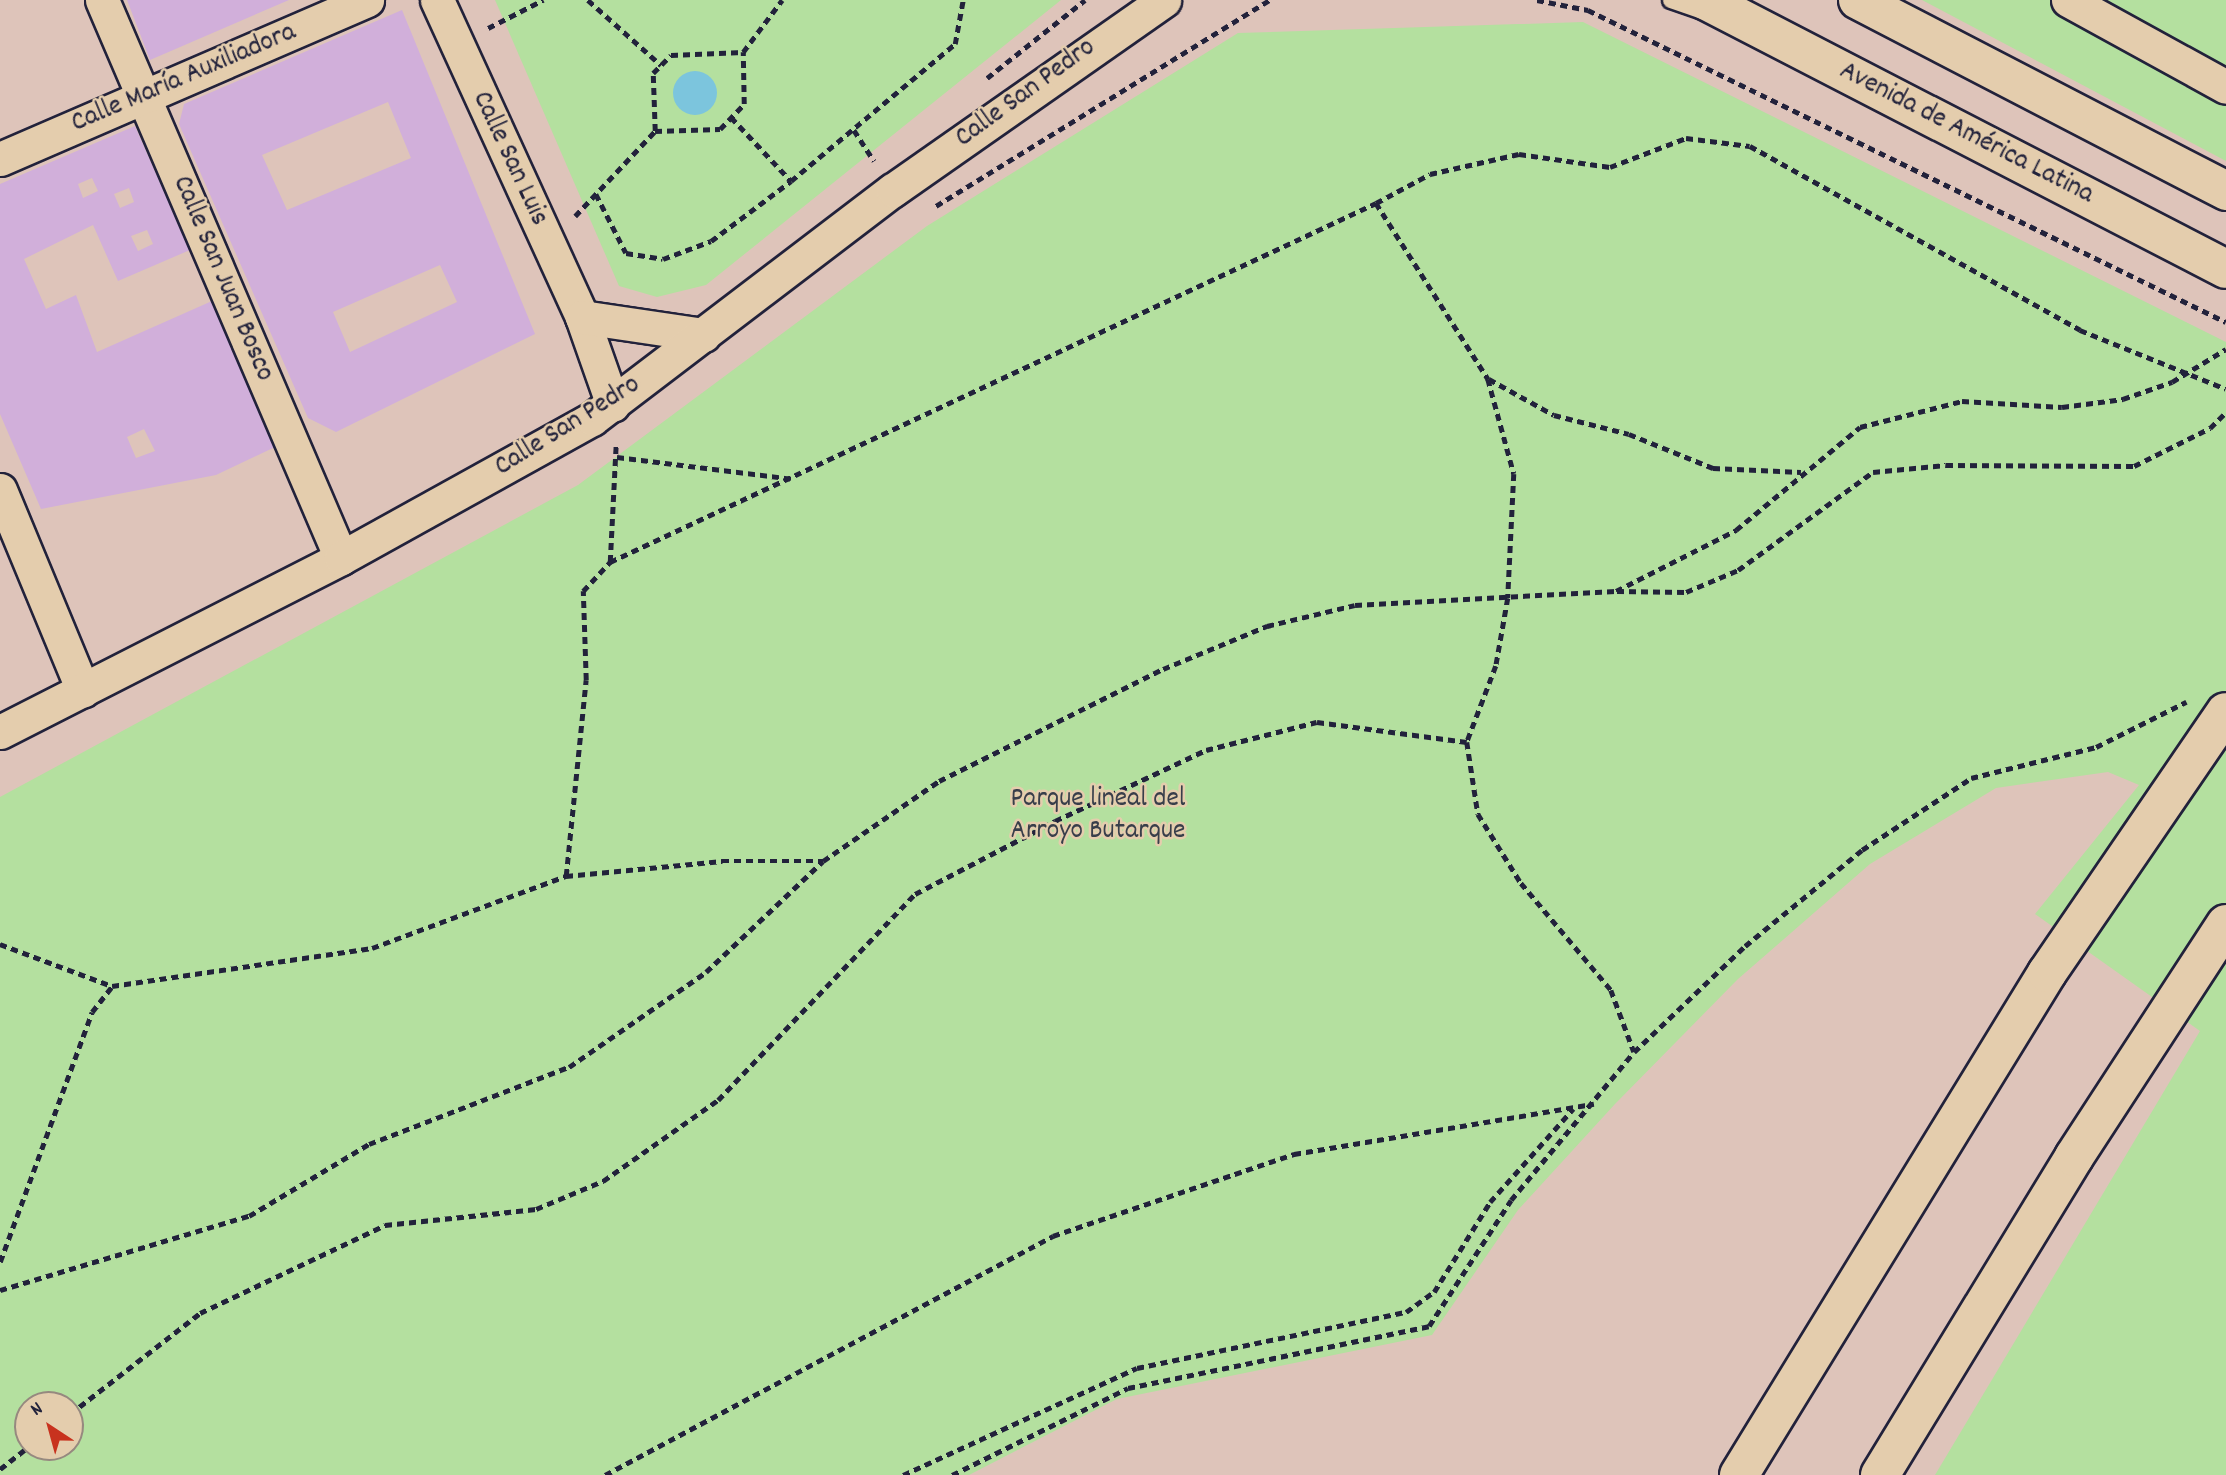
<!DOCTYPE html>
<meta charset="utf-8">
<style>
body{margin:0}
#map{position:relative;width:2226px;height:1475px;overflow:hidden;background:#dec4ba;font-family:Dekko,sans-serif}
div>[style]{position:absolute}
.green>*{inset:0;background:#b4e09f}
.water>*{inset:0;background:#7cc5dd}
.round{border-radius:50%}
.building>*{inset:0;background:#d1afda}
.path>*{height:4.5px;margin-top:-2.25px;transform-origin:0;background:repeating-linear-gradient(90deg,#22223b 0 7px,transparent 0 12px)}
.roads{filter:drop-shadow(2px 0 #22223b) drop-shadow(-2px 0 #22223b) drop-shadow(0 2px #22223b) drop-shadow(0 -2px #22223b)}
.service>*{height:16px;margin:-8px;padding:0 8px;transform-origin:8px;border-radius:8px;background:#e4cdad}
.minor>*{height:33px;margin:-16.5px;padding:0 16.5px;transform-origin:16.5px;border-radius:16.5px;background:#e4cdad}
.primary>*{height:38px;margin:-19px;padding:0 19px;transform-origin:19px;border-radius:19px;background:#e4cdad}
.motorway>*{height:38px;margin:-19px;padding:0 19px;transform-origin:19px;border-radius:19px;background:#e4cdad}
.path-bridge>*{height:4.5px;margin-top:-2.25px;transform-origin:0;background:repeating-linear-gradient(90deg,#22223b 0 7px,transparent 0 12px)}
span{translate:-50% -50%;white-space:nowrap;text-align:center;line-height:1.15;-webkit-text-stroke:5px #e4cdad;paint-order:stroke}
.street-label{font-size:28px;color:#22223b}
.park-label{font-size:28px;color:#383e4a}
.north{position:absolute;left:14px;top:1391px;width:70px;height:70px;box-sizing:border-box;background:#e4cdad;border:2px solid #96897f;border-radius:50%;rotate:324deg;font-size:19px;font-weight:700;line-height:28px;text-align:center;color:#22223b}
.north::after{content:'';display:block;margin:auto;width:24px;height:32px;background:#c8321e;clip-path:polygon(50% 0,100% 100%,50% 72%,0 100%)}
</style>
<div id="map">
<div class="green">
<i style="clip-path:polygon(495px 0,1061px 0,706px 285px,657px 297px,619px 286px)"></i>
<i style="clip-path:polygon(1922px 0,2226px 0,2226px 161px)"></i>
<i style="clip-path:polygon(evenodd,1583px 22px,2226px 342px,2226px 1475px,1935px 1475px,2200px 1031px,2035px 914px,2139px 785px,2108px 772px,1996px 788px,1870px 864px,1738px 979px,1615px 1104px,1518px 1210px,1432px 1335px,1117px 1399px,969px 1475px,0 1475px,0 797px,578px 485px,927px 226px,1238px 33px,1583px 22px,28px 1405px,70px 1405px,70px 1447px,28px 1447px,28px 1405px)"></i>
</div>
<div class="water">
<i class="round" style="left:673px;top:71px;width:44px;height:44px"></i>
</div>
<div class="building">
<i style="clip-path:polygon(127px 0,289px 0,150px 60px)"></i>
<i style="clip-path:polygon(evenodd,402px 10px,535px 334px,336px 432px,308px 418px,179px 124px,184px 104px,402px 10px,388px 102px,411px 158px,287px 210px,262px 155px,388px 102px,402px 10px,440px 265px,457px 302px,350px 352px,333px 312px,440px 265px)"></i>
<i style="clip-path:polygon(evenodd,135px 126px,190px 250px,118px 281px,93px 225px,24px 259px,46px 309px,76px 295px,97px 352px,212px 301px,275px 447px,216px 475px,41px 509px,0 414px,0 184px,135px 126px,92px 178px,98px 191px,83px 198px,78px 184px,92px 178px,135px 126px,129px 188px,134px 202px,120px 208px,114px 194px,129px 188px,135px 126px,147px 230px,153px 244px,138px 251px,131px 236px,147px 230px,135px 126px,144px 429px,155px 451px,136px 458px,127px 437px,144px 429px)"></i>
</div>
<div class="path">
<i style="left:588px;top:0;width:98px;rotate:41.7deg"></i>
<i style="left:1537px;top:0;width:52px;rotate:11.1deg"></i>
<i style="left:1588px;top:10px;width:710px;rotate:26.06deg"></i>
<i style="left:488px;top:28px;width:62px;rotate:-27deg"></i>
<i style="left:987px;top:78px;width:125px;rotate:-38.5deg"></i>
<i style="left:731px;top:117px;width:88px;rotate:46.8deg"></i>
<i style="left:791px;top:181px;width:214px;rotate:-39.9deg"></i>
<i style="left:955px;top:44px;width:45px;rotate:-79.7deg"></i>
<i style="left:854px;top:130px;width:37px;rotate:57deg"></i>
<i style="left:655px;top:131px;width:58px;rotate:-92deg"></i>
<i style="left:653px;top:73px;width:25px;rotate:-45deg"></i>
<i style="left:671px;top:55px;width:72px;rotate:-2.4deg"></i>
<i style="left:596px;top:194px;width:66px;rotate:63deg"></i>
<i style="left:626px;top:253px;width:37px;rotate:9deg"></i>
<i style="left:663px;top:259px;width:51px;rotate:-20.6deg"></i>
<i style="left:711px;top:241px;width:100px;rotate:-36.9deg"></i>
<i style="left:1376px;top:203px;width:61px;rotate:-28.2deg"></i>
<i style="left:1430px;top:174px;width:91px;rotate:-12.7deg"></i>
<i style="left:1519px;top:154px;width:92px;rotate:8.1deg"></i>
<i style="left:1610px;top:167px;width:81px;rotate:-20.9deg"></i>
<i style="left:1686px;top:138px;width:64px;rotate:7.1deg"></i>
<i style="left:1750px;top:146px;width:378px;rotate:29.1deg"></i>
<i style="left:2080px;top:330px;width:157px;rotate:22deg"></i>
<i style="left:936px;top:206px;width:392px;rotate:-31.7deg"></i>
<i style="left:575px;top:216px;width:117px;rotate:-46.7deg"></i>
<i style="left:655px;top:131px;width:65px;rotate:-1.8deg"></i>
<i style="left:720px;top:129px;width:35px;rotate:-46deg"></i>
<i style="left:744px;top:104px;width:52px;rotate:-91.1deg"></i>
<i style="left:743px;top:52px;width:65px;rotate:-53.1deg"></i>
<i style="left:1489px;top:379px;width:74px;rotate:29deg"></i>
<i style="left:1554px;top:415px;width:77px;rotate:14.2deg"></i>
<i style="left:1629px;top:434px;width:91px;rotate:22deg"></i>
<i style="left:1713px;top:468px;width:88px;rotate:2.6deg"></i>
<i style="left:617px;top:457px;width:177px;rotate:7.1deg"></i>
<i style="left:610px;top:562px;width:118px;rotate:-87.1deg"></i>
<i style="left:1617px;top:591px;width:69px;rotate:0.8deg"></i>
<i style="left:1686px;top:592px;width:56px;rotate:-22.9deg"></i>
<i style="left:1738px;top:570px;width:167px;rotate:-36deg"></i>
<i style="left:1873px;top:472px;width:73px;rotate:-5.5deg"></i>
<i style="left:1946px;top:465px;width:188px;rotate:0.3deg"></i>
<i style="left:2134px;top:466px;width:85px;rotate:-26.6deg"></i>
<i style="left:2210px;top:428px;width:23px;rotate:-45deg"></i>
<i style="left:566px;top:876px;width:157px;rotate:-5.5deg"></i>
<i style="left:722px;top:861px;width:101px"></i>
<i style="left:0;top:944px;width:120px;rotate:20.6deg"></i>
<i style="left:0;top:1262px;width:266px;rotate:-69.8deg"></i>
<i style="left:92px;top:1012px;width:33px;rotate:-52deg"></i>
<i style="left:112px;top:986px;width:263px;rotate:-8.3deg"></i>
<i style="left:372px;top:948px;width:207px;rotate:-20.4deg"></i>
<i style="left:566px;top:876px;width:197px;rotate:-84.2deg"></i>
<i style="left:586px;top:680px;width:89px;rotate:-91.9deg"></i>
<i style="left:583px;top:591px;width:40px;rotate:-47deg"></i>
<i style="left:610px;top:562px;width:846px;rotate:-25.11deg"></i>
<i style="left:1376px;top:203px;width:209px;rotate:57.5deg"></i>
<i style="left:1488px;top:379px;width:98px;rotate:74.7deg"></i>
<i style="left:1514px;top:474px;width:124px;rotate:92.8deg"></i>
<i style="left:1508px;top:598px;width:69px;rotate:100deg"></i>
<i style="left:1496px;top:666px;width:81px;rotate:110.9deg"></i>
<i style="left:1467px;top:742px;width:73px;rotate:81.3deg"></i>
<i style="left:1478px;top:814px;width:81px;rotate:58.1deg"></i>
<i style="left:1521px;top:883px;width:140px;rotate:49.9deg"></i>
<i style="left:1611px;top:990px;width:66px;rotate:69.6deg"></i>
<i style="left:0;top:1290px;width:260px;rotate:-16.6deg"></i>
<i style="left:249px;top:1216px;width:140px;rotate:-31deg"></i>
<i style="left:369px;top:1144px;width:214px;rotate:-21.1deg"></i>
<i style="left:569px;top:1067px;width:167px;rotate:-34.7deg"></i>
<i style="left:706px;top:972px;width:161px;rotate:-43.5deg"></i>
<i style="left:823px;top:861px;width:141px;rotate:-34.6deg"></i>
<i style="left:939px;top:781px;width:250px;rotate:-26.6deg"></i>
<i style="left:1163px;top:669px;width:113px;rotate:-22.5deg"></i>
<i style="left:1267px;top:626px;width:90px;rotate:-13.4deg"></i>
<i style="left:1355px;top:605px;width:261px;rotate:-3.1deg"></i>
<i style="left:1616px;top:591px;width:135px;rotate:-26.9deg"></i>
<i style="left:1736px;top:530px;width:161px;rotate:-39.7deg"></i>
<i style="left:1860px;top:427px;width:105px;rotate:-14.3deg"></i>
<i style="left:1962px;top:401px;width:100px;rotate:3.4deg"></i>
<i style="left:70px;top:1414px;width:165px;rotate:-37.8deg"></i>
<i style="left:200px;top:1313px;width:205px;rotate:-25.4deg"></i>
<i style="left:385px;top:1225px;width:152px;rotate:-6deg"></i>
<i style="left:536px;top:1209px;width:73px;rotate:-22.7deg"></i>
<i style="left:603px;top:1181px;width:141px;rotate:-35.2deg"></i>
<i style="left:718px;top:1100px;width:285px;rotate:-46.3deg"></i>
<i style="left:915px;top:894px;width:158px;rotate:-27.5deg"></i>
<i style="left:1055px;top:821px;width:167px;rotate:-25.2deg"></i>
<i style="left:1206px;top:750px;width:114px;rotate:-14.2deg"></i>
<i style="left:1317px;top:722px;width:151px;rotate:7.6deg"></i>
<i style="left:0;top:1469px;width:36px;rotate:-38deg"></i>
<i style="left:605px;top:1475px;width:508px;rotate:-28.08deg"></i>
<i style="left:1053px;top:1236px;width:255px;rotate:-18.8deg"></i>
<i style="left:1294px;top:1154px;width:304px;rotate:-9.5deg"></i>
<i style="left:903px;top:1475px;width:257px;rotate:-24.6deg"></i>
<i style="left:1137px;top:1368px;width:275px;rotate:-11.8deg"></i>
<i style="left:1406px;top:1312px;width:34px;rotate:-36deg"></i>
<i style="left:1434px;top:1292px;width:106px;rotate:-58.1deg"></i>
<i style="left:1490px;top:1202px;width:125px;rotate:-48.3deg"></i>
<i style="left:952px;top:1475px;width:196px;rotate:-26.3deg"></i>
<i style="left:1128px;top:1388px;width:307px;rotate:-11.6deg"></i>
<i style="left:1429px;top:1326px;width:150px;rotate:-56.9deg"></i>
<i style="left:1511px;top:1200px;width:192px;rotate:-50.3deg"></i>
<i style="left:1634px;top:1052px;width:153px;rotate:-43.7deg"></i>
<i style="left:1745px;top:946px;width:151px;rotate:-39.4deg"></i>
<i style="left:1862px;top:850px;width:131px;rotate:-33.4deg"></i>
<i style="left:1971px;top:778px;width:129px;rotate:-13.9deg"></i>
<i style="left:2096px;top:747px;width:101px;rotate:-26.6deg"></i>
</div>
<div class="roads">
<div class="service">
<i style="left:1671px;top:0;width:36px;rotate:19deg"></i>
</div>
<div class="minor">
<i style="left:102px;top:0;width:607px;rotate:66.81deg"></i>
<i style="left:437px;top:0;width:349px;rotate:65.4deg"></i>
<i style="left:582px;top:317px;width:93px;rotate:70.6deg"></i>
<i style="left:2068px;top:0;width:180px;rotate:28.8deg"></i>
<i style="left:0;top:159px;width:400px;rotate:-23.4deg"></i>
<i style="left:582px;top:317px;width:123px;rotate:8.4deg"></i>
<i style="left:0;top:490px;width:217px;rotate:67.5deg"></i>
<i style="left:0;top:732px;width:383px;rotate:-27deg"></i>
<i style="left:341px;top:558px;width:287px;rotate:-29deg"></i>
<i style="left:592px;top:419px;width:378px;rotate:-37.3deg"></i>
<i style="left:893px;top:190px;width:331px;rotate:-35deg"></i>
</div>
<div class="primary">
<i style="left:1705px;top:0;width:586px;rotate:27.31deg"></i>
<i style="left:1858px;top:0;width:415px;rotate:27.4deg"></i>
</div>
<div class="motorway">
<i style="left:1739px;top:1475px;width:589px;rotate:-58.47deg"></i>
<i style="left:2047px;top:973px;width:316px;rotate:-55.6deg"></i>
<i style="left:1880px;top:1475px;width:373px;rotate:-58.6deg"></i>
<i style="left:2074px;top:1157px;width:278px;rotate:-56.9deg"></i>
</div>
</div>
<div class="path-bridge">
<i style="left:2062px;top:407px;width:62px;rotate:-7.5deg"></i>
<i style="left:2123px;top:399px;width:52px;rotate:-19.1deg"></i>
<i style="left:2172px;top:382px;width:63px;rotate:-31.4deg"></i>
</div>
<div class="street-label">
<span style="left:184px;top:79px;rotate:-23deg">Calle María Auxiliadora</span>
<span style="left:1026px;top:94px;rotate:-36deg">Calle San Pedro</span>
<span style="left:1966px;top:134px;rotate:27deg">Avenida de América Latina</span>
<span style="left:509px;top:159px;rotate:65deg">Calle San Luis</span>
<span style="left:222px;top:279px;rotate:67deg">Calle San Juan Bosco</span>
<span style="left:568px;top:427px;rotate:-32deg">Calle San Pedro</span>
</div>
<div class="park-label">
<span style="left:1098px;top:816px">Parque lineal del<br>Arroyo Butarque</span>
</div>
<div class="north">N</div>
</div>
